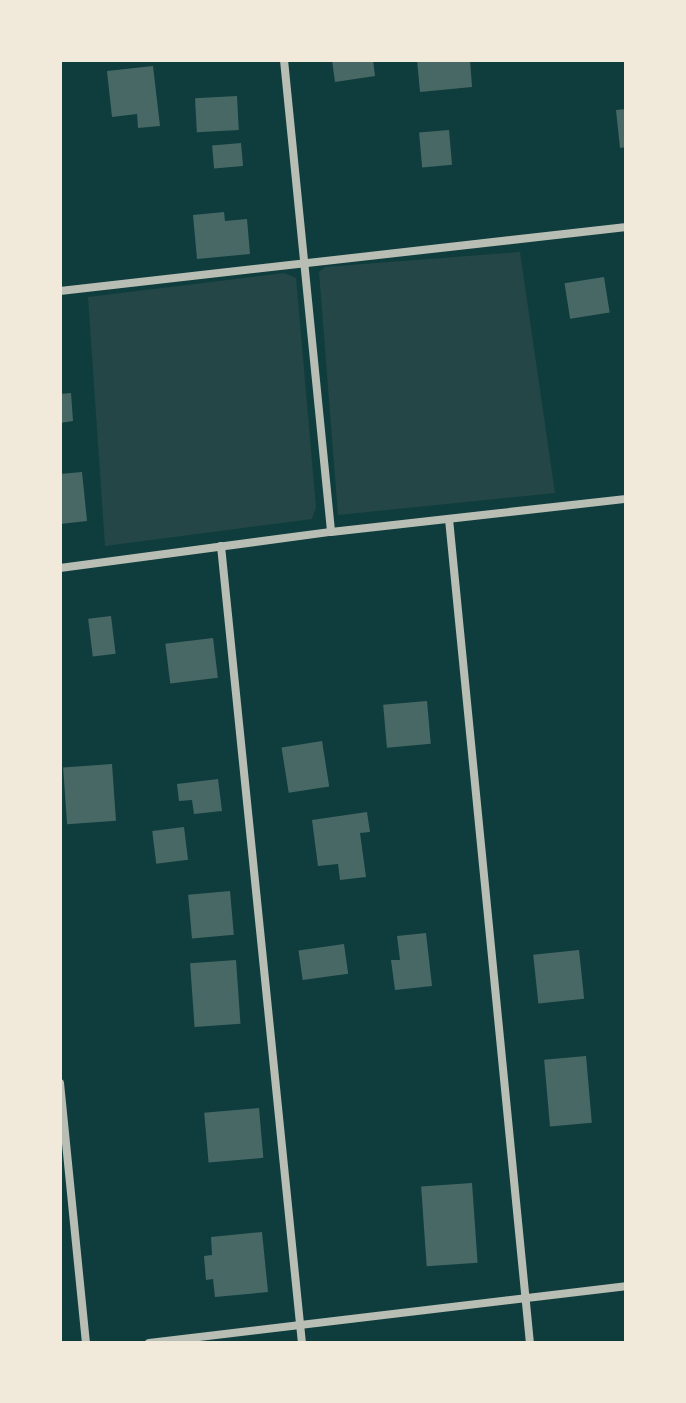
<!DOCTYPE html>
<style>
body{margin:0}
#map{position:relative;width:686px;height:1403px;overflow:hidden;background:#0f3d3e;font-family:Signika,sans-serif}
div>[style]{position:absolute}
.green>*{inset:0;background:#244646}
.building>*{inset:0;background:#486865;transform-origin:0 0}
.minor>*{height:8px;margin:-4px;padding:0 4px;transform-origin:4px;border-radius:4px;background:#b8beb3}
span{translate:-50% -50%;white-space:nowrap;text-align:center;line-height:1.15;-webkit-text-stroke:8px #f1e9da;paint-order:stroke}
.frame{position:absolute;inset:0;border:62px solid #f1e9da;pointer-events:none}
</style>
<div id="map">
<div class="green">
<i style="clip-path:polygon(520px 252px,555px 493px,338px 515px,319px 272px,325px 267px)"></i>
<i style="clip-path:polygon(284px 273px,296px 278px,316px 507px,312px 519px,105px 546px,88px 297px)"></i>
</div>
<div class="building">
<i style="clip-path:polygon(332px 60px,373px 60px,375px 76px,335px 82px)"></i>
<i style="clip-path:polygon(417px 60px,470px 60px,472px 87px,420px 92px)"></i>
<i style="clip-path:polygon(153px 66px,160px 126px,138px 128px,137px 114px,112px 117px,107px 71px)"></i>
<i style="left:237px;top:96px;width:34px;height:42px;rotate:87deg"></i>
<i style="clip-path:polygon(626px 109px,626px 147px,620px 148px,616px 110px)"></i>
<i style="left:449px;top:130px;width:35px;height:30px;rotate:85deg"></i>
<i style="left:241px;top:143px;width:23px;height:29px;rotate:85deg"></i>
<i style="clip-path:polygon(224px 212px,225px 221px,247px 219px,250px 254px,197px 259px,193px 215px)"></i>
<i style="left:604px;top:277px;width:36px;height:40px;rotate:81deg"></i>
<i style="clip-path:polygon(71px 393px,73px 421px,60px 423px,60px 394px)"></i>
<i style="clip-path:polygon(82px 472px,87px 521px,60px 524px,60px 474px)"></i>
<i style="left:111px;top:616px;width:38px;height:23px;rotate:83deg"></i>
<i style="left:213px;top:638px;width:40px;height:48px;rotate:83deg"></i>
<i style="left:427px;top:701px;width:43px;height:44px;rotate:85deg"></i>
<i style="left:322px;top:741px;width:46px;height:41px;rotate:81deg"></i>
<i style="left:112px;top:764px;width:57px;height:49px;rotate:86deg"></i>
<i style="clip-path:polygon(218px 779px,222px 811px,194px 814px,192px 800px,179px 801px,177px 784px)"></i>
<i style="clip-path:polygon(367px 812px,370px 832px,360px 833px,366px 877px,340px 880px,338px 864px,318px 866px,312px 820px)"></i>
<i style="left:184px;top:827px;width:33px;height:32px;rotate:83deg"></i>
<i style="left:230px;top:891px;width:44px;height:42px;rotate:85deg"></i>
<i style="clip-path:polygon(426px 933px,432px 986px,395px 990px,391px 960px,400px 960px,397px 936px)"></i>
<i style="left:344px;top:944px;width:30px;height:46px;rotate:82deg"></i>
<i style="left:579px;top:950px;width:49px;height:46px;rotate:84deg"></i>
<i style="left:236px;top:960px;width:64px;height:46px;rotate:86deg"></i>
<i style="left:586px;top:1056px;width:67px;height:42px;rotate:85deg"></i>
<i style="left:259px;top:1108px;width:50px;height:55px;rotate:85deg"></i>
<i style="left:472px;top:1183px;width:80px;height:51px;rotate:86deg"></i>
<i style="clip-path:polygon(262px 1232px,268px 1292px,215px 1297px,213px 1279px,206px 1280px,204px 1256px,212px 1255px,211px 1237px)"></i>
</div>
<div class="minor">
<i style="left:284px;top:60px;width:474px;rotate:84.3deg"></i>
<i style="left:60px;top:291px;width:570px;rotate:-6.45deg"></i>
<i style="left:449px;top:519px;width:828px;rotate:84.39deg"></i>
<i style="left:221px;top:546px;width:801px;rotate:84.2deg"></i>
<i style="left:60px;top:568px;width:273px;rotate:-7.6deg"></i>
<i style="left:331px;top:532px;width:297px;rotate:-6.4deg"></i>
<i style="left:60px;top:1083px;width:261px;rotate:84.3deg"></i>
<i style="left:149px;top:1343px;width:480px;rotate:-6.8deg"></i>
</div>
<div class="frame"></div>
</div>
